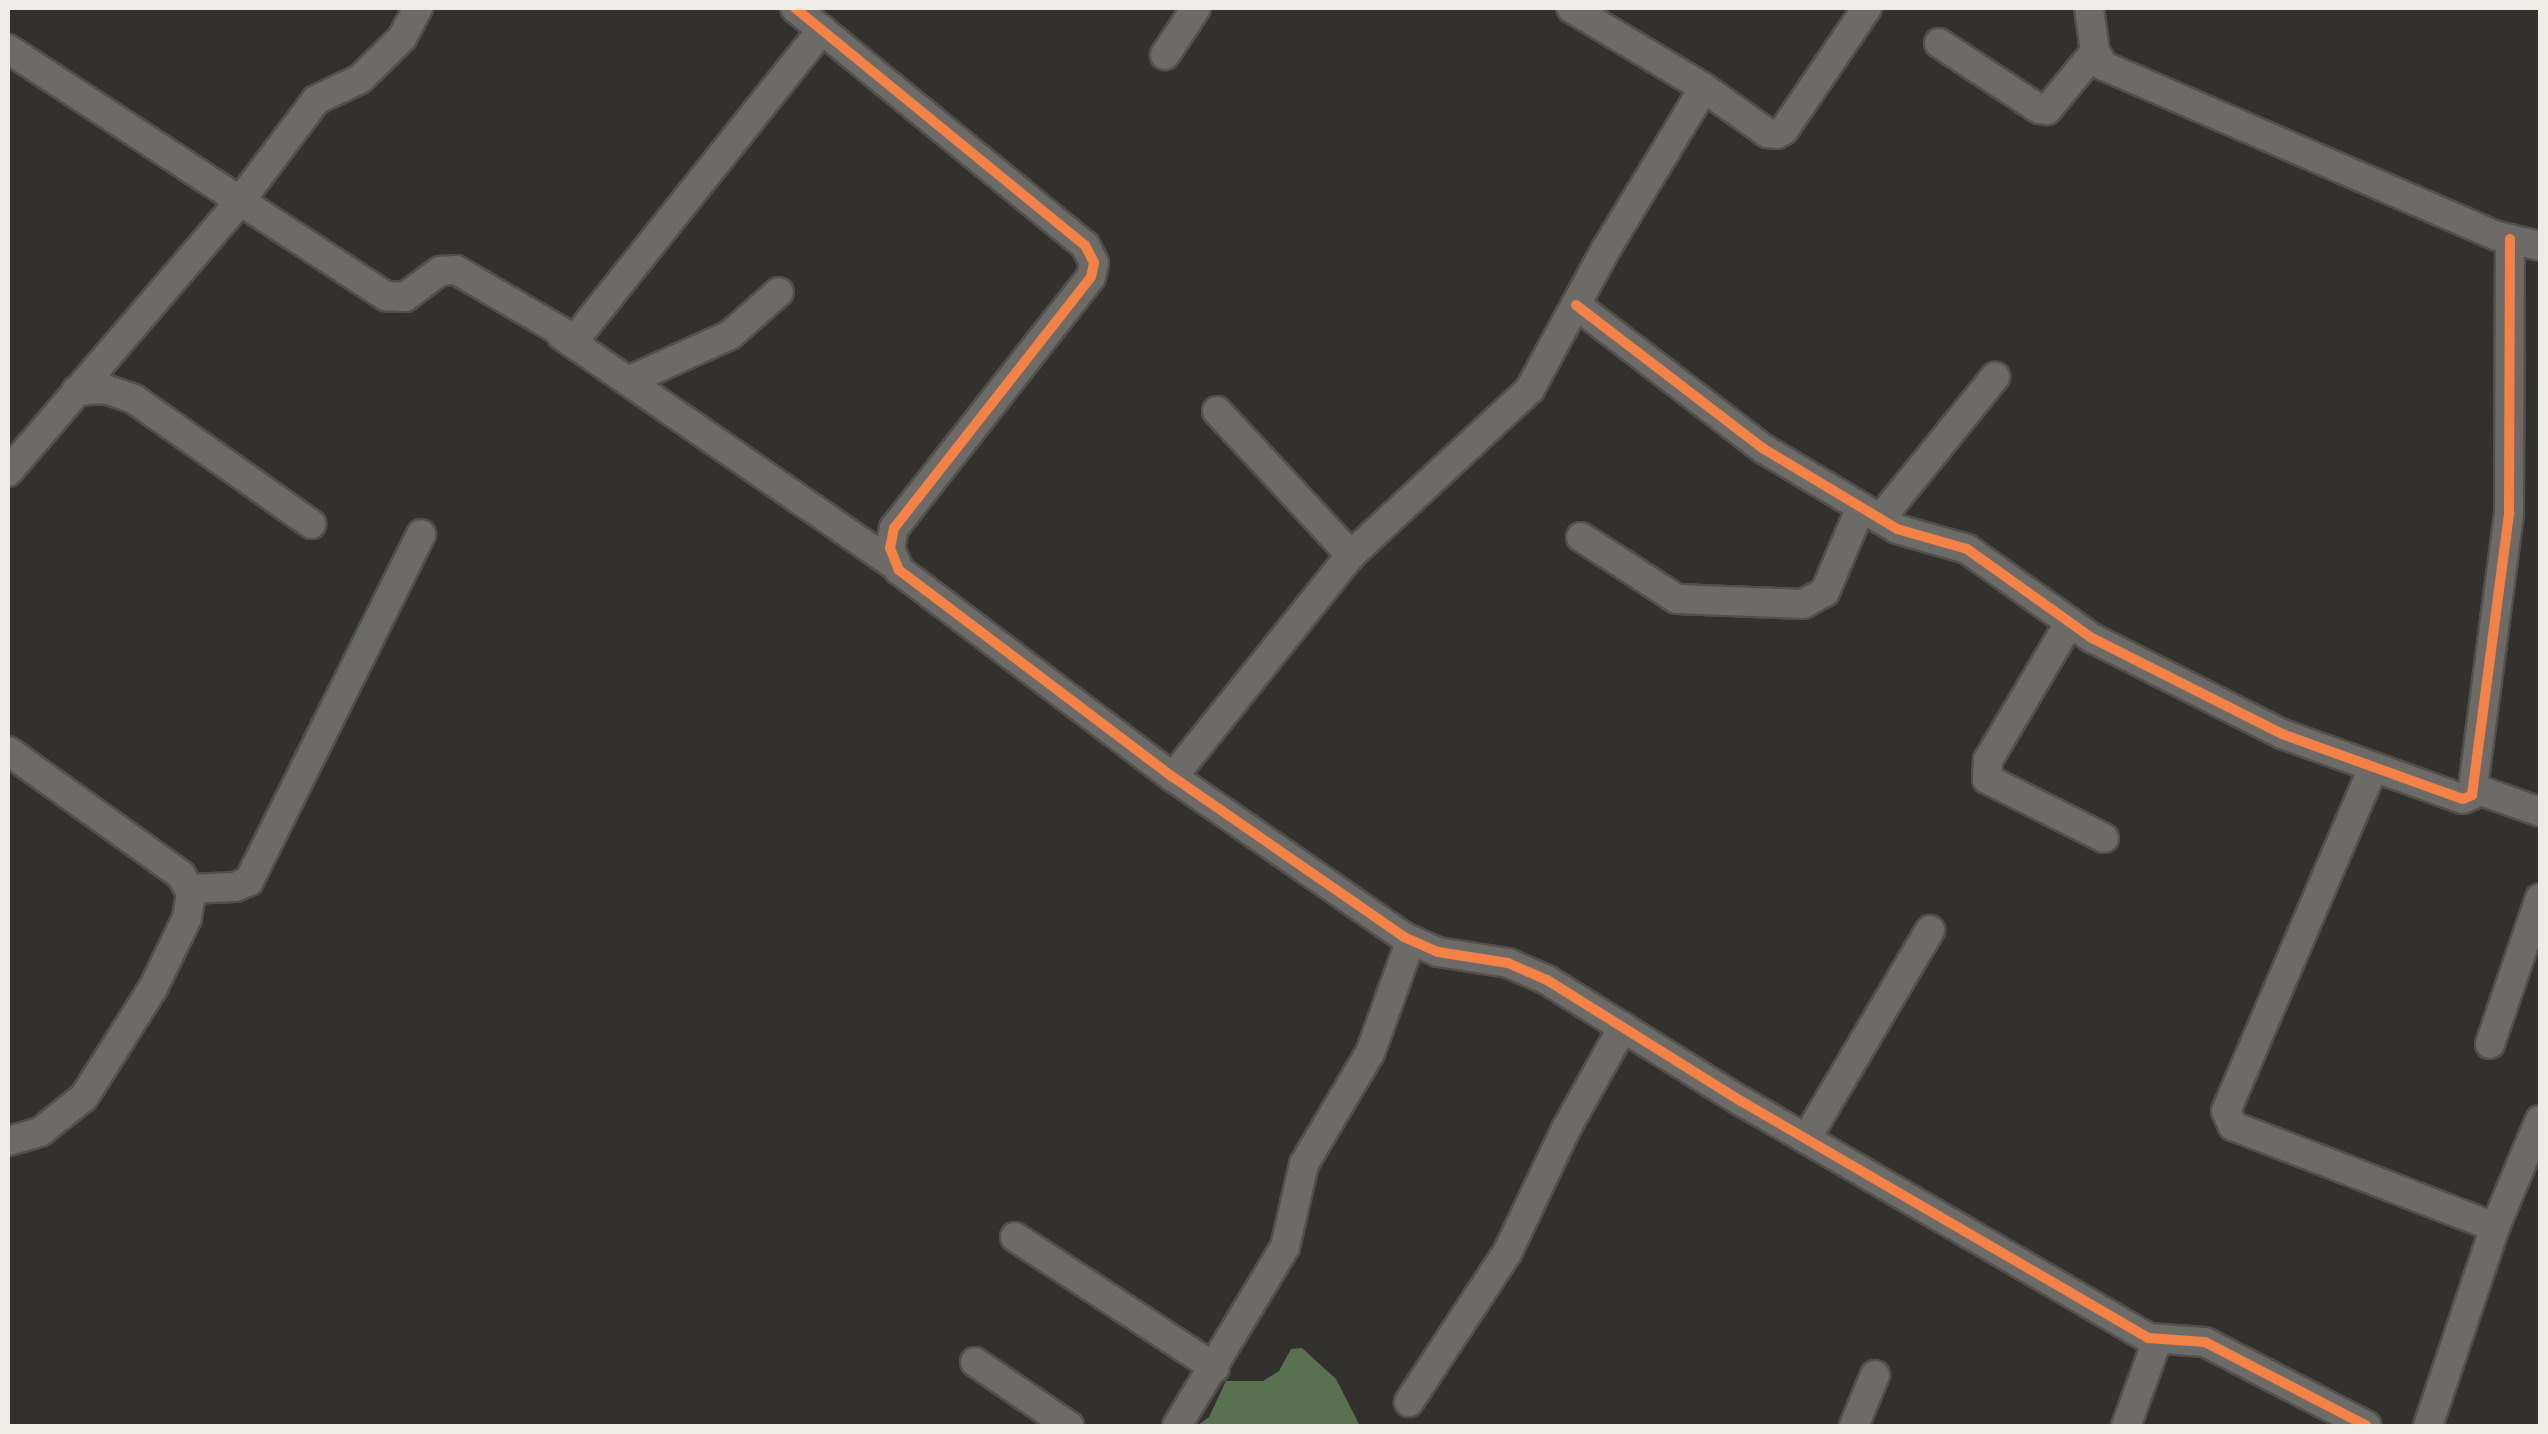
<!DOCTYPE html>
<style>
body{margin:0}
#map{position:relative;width:2548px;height:1434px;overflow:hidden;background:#32312d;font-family:Raleway,sans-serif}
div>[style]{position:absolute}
.water>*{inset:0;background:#587150}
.roads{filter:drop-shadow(2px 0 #51504c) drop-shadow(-2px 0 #51504c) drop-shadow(0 2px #51504c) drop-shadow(0 -2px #51504c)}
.minor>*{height:28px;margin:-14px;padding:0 14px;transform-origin:14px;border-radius:14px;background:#6c6b68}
.cycleway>*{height:10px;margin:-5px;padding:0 5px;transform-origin:5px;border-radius:5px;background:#f48246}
span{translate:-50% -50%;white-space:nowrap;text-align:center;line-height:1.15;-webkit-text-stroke:10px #2b2821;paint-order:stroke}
.frame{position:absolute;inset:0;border:10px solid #eeece7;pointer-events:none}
</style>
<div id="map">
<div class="water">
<i style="clip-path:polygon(1302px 1348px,1336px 1379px,1360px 1426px,1197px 1426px,1209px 1417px,1226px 1381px,1263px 1381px,1279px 1371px,1291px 1349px)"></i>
</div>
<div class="roads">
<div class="minor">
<i style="left:795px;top:8px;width:375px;rotate:39.3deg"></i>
<i style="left:1085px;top:245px;width:20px;rotate:63deg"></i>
<i style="left:1094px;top:263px;width:14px;rotate:102deg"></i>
<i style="left:1091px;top:277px;width:319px;rotate:128.1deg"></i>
<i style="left:894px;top:528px;width:20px;rotate:101deg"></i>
<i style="left:890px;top:548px;width:24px;rotate:68deg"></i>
<i style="left:899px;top:570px;width:343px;rotate:37.1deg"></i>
<i style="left:1173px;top:777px;width:281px;rotate:34.7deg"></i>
<i style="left:1404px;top:937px;width:37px;rotate:24deg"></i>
<i style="left:1438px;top:952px;width:71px;rotate:8.9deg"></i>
<i style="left:1508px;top:963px;width:43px;rotate:23.6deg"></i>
<i style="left:1547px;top:980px;width:229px;rotate:32deg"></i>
<i style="left:1741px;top:1101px;width:471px;rotate:30.2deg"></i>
<i style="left:2148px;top:1338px;width:57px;rotate:4deg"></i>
<i style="left:2205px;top:1342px;width:182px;rotate:27.4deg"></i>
<i style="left:1571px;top:8px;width:155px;rotate:31deg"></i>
<i style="left:1704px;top:88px;width:77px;rotate:35.5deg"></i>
<i style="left:1767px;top:133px;width:10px;rotate:6deg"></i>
<i style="left:1777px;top:134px;width:8px;rotate:-30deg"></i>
<i style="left:1784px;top:130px;width:148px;rotate:-55.8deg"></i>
<i style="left:2089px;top:8px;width:44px;rotate:82.2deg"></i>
<i style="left:2095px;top:52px;width:17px;rotate:57deg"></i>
<i style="left:2104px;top:66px;width:428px;rotate:23.4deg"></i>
<i style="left:2497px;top:236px;width:44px;rotate:13.1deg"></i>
<i style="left:1939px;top:43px;width:120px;rotate:33.4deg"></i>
<i style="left:2039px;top:109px;width:8px;rotate:7deg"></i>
<i style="left:2047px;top:110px;width:75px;rotate:-50.4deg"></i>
<i style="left:8px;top:49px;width:452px;rotate:33.2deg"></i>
<i style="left:386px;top:296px;width:19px;rotate:3deg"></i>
<i style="left:405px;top:297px;width:44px;rotate:-36.6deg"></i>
<i style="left:440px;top:271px;width:16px;rotate:-4deg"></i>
<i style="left:456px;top:270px;width:131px;rotate:30.3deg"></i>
<i style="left:569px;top:336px;width:11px;rotate:-15deg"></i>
<i style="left:580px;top:333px;width:388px;rotate:-51.4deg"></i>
<i style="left:1165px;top:55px;width:56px;rotate:-56.6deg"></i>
<i style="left:1576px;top:305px;width:237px;rotate:37.5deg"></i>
<i style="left:1764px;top:449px;width:155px;rotate:31deg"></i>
<i style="left:1897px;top:529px;width:73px;rotate:15.9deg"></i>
<i style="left:1967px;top:549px;width:153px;rotate:35.5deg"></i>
<i style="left:2092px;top:638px;width:213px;rotate:26.8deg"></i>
<i style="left:2282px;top:734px;width:192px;rotate:19.8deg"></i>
<i style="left:2463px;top:799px;width:10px;rotate:-24deg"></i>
<i style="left:2472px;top:795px;width:284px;rotate:-82.5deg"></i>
<i style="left:2509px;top:513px;width:274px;rotate:-89.8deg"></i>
<i style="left:561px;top:335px;width:406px;rotate:34.6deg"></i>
<i style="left:628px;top:381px;width:112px;rotate:-24.3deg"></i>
<i style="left:730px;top:335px;width:65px;rotate:-41.3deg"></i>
<i style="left:76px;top:391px;width:29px;rotate:-4deg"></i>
<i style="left:105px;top:389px;width:31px;rotate:19deg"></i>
<i style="left:134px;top:399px;width:217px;rotate:35.2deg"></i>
<i style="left:1217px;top:411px;width:197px;rotate:47.1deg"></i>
<i style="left:8px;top:472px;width:357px;rotate:-49.4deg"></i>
<i style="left:240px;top:201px;width:126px;rotate:-53deg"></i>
<i style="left:316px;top:100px;width:49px;rotate:-25.5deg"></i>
<i style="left:360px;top:79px;width:59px;rotate:-44.3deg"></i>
<i style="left:402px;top:38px;width:34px;rotate:-62deg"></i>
<i style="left:1880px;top:519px;width:183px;rotate:-51deg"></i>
<i style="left:1581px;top:537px;width:114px;rotate:32.9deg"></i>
<i style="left:1677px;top:599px;width:126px;rotate:2.3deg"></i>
<i style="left:1803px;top:604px;width:25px;rotate:-29deg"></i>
<i style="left:1825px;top:592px;width:92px;rotate:-67deg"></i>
<i style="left:2070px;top:622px;width:161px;rotate:120.7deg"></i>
<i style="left:1988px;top:760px;width:19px;rotate:93deg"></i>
<i style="left:1987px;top:779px;width:131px;rotate:26.8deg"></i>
<i style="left:8px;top:751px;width:213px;rotate:35.6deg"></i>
<i style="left:181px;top:875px;width:21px;rotate:61deg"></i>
<i style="left:191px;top:893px;width:25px;rotate:99deg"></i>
<i style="left:187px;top:918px;width:78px;rotate:115.9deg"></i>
<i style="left:153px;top:988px;width:129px;rotate:122.3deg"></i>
<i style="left:84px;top:1097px;width:56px;rotate:141.5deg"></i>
<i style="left:40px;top:1132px;width:33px;rotate:164deg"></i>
<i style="left:2373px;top:768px;width:373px;rotate:113.2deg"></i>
<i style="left:2226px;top:1111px;width:17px;rotate:65deg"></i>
<i style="left:2233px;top:1126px;width:281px;rotate:21.1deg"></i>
<i style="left:1173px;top:777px;width:285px;rotate:-51.3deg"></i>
<i style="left:1351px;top:555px;width:244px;rotate:-42.8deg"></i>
<i style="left:1530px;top:389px;width:159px;rotate:-61.5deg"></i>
<i style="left:1606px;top:249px;width:188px;rotate:-58.7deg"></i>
<i style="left:2473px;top:788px;width:71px;rotate:19.7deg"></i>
<i style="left:189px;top:889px;width:46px;rotate:-2.5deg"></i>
<i style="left:235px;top:887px;width:15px;rotate:-23deg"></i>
<i style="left:249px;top:881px;width:387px;rotate:-63.6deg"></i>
<i style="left:2490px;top:1044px;width:154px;rotate:-71.1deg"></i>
<i style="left:1806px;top:1139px;width:243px;rotate:-59.3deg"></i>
<i style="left:1015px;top:1237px;width:239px;rotate:33.2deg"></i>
<i style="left:975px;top:1362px;width:114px;rotate:34.2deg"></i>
<i style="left:1409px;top:1402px;width:181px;rotate:-56.7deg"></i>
<i style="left:1508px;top:1251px;width:135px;rotate:-64.6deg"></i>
<i style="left:1566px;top:1129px;width:117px;rotate:-60.8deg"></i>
<i style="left:1177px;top:1426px;width:209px;rotate:-58.9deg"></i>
<i style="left:1285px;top:1247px;width:85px;rotate:-77.1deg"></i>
<i style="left:1304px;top:1164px;width:129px;rotate:-59.3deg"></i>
<i style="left:1370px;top:1053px;width:120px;rotate:-70.1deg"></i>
<i style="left:1854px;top:1426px;width:55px;rotate:-67.6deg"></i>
<i style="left:2126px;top:1426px;width:90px;rotate:-70deg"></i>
<i style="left:2428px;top:1426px;width:210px;rotate:-71.4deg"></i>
<i style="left:2495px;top:1227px;width:116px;rotate:-67.2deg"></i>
</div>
</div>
<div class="cycleway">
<i style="left:795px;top:8px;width:375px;rotate:39.3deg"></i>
<i style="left:1085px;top:245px;width:20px;rotate:63deg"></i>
<i style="left:1094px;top:263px;width:14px;rotate:102deg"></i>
<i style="left:1091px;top:277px;width:319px;rotate:128.1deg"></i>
<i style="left:894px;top:528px;width:20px;rotate:101deg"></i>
<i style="left:890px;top:548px;width:24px;rotate:68deg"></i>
<i style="left:899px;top:570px;width:343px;rotate:37.1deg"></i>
<i style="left:1173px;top:777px;width:281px;rotate:34.7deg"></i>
<i style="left:1404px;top:937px;width:37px;rotate:24deg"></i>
<i style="left:1438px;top:952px;width:71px;rotate:8.9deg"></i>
<i style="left:1508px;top:963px;width:43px;rotate:23.6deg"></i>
<i style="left:1547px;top:980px;width:229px;rotate:32deg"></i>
<i style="left:1741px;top:1101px;width:471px;rotate:30.2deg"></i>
<i style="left:2148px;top:1338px;width:57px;rotate:4deg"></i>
<i style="left:2205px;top:1342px;width:182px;rotate:27.4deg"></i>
<i style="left:1576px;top:305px;width:237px;rotate:37.5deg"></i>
<i style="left:1764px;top:449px;width:155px;rotate:31deg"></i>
<i style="left:1897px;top:529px;width:73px;rotate:15.9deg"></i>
<i style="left:1967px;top:549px;width:153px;rotate:35.5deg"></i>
<i style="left:2092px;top:638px;width:213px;rotate:26.8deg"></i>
<i style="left:2282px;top:734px;width:192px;rotate:19.8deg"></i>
<i style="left:2463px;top:799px;width:10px;rotate:-24deg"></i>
<i style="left:2472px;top:795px;width:284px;rotate:-82.5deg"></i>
<i style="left:2509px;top:513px;width:274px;rotate:-89.8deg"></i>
</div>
<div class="frame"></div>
</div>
